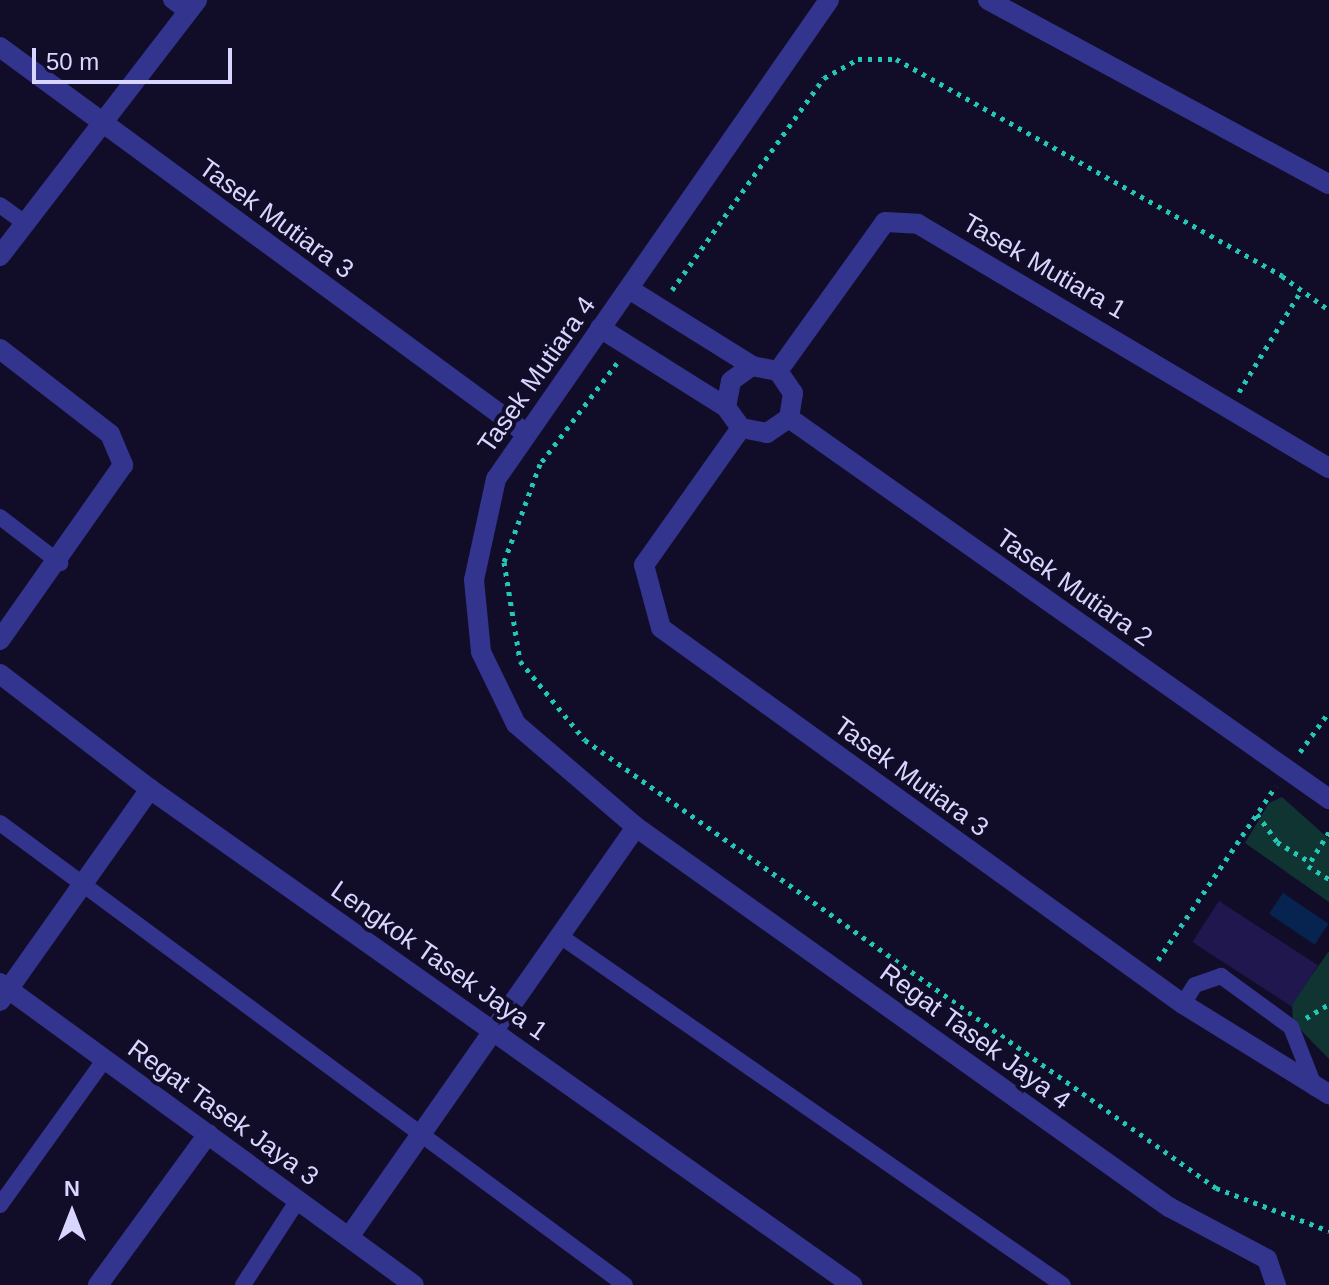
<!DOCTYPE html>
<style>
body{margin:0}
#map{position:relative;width:1329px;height:1285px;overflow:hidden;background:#110d29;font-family:Helvetica,sans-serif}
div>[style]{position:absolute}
.green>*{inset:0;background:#0f3431}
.water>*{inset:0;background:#06244f;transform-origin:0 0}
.building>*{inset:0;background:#1f174d;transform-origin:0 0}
.path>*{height:5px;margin-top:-2.5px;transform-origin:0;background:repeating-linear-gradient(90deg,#22c7b5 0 4px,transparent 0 10px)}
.service>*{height:16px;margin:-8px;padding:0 8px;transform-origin:8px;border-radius:8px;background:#33348e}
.minor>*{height:20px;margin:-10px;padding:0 10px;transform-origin:10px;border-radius:10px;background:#33348e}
span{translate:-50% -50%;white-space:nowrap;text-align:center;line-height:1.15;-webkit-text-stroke:8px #110d29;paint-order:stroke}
.street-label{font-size:26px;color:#d8d6ff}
.north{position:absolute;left:32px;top:1173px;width:80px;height:80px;-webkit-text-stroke:6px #110d29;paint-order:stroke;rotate:0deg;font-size:22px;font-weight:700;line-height:32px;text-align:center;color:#d8d6ff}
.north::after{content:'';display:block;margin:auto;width:28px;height:36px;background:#d8d6ff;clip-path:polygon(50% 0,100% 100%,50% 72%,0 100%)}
.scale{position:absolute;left:32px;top:48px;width:200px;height:36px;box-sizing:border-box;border:4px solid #d8d6ff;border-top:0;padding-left:10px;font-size:24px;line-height:28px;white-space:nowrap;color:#d8d6ff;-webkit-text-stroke:6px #110d29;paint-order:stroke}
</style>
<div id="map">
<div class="green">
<i style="clip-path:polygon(1282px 797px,1329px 839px,1329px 902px,1245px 843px,1269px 803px)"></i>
<i style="clip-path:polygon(1329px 951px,1329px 1059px,1293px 1022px,1292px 1003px)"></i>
</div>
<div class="water">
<i style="left:1283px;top:893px;width:55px;height:25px;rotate:34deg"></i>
</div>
<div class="building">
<i style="left:1219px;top:901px;width:118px;height:49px;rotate:33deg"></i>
</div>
<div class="path">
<i style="left:672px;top:290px;width:261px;rotate:-54.4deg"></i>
<i style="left:824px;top:78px;width:39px;rotate:-29deg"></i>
<i style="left:858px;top:59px;width:38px"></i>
<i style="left:896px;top:59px;width:443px;rotate:29.3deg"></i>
<i style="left:1282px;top:276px;width:58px;rotate:35.9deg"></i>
<i style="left:617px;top:363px;width:127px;rotate:127.3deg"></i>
<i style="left:540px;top:464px;width:104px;rotate:110.2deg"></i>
<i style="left:504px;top:562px;width:100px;rotate:80.8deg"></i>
<i style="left:520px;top:661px;width:102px;rotate:50.6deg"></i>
<i style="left:585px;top:740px;width:774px;rotate:35.37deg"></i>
<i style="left:1216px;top:1188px;width:121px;rotate:20.8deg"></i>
<i style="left:1239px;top:392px;width:119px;rotate:-58.5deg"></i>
<i style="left:1300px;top:752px;width:49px;rotate:-54.1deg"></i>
<i style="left:1257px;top:814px;width:34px;rotate:54deg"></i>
<i style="left:1277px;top:842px;width:37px;rotate:31deg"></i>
<i style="left:1329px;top:832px;width:40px;rotate:122deg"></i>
<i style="left:1308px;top:866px;width:25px;rotate:32deg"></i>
<i style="left:1158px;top:960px;width:210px;rotate:-55.9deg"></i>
<i style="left:1306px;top:1018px;width:27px;rotate:-31deg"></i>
</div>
<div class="service">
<i style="left:171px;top:0;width:20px;rotate:37deg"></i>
<i style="left:0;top:205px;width:31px;rotate:36deg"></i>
<i style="left:0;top:517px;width:76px;rotate:37.5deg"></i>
<i style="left:0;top:823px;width:777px;rotate:36.47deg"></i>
<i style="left:560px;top:936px;width:612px;rotate:34.75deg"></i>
<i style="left:1183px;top:1004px;width:22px;rotate:-58deg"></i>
<i style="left:1195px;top:985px;width:28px;rotate:-19deg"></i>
<i style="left:1221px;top:976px;width:87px;rotate:36.1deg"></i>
<i style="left:1291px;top:1027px;width:66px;rotate:68.5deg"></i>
<i style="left:0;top:1205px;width:180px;rotate:-54.3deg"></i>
<i style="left:243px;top:1285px;width:101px;rotate:-57.1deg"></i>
</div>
<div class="minor">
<i style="left:829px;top:0;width:583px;rotate:124.81deg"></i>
<i style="left:496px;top:479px;width:103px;rotate:102.3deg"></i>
<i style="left:474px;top:580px;width:72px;rotate:84.4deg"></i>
<i style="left:481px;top:652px;width:80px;rotate:64.1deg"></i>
<i style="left:516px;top:724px;width:158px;rotate:40.6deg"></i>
<i style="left:636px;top:827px;width:655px;rotate:35.49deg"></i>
<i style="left:1169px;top:1207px;width:111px;rotate:28deg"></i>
<i style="left:1267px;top:1259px;width:28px;rotate:71deg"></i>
<i style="left:988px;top:0;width:387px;rotate:28.4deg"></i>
<i style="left:0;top:47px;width:649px;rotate:36.29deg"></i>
<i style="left:0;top:256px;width:323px;rotate:-52.4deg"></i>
<i style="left:629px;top:289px;width:145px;rotate:32deg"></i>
<i style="left:752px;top:366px;width:26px;rotate:11deg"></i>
<i style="left:778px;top:371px;width:27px;rotate:56deg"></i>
<i style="left:793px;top:393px;width:25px;rotate:99deg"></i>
<i style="left:789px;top:418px;width:27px;rotate:146deg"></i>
<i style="left:767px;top:433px;width:26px;rotate:-169deg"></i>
<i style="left:741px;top:428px;width:26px;rotate:-126deg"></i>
<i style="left:726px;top:407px;width:26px;rotate:-79deg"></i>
<i style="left:731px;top:381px;width:26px;rotate:-36deg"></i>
<i style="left:600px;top:328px;width:149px;rotate:32.1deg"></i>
<i style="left:0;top:349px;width:139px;rotate:37.7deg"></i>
<i style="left:110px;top:434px;width:34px;rotate:67deg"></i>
<i style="left:123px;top:465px;width:214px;rotate:125.1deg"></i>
<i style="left:778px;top:371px;width:183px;rotate:-54.3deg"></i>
<i style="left:885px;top:222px;width:33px;rotate:3deg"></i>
<i style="left:918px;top:224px;width:478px;rotate:30.7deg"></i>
<i style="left:789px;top:418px;width:661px;rotate:35.21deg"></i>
<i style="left:741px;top:428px;width:168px;rotate:125.3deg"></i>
<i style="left:644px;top:565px;width:65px;rotate:74.9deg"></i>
<i style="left:661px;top:628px;width:643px;rotate:35.77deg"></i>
<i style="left:1183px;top:1004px;width:172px;rotate:31.7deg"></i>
<i style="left:0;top:674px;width:189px;rotate:37.5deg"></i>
<i style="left:150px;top:789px;width:860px;rotate:35.24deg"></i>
<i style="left:0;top:983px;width:512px;rotate:36.11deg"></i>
<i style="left:0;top:1001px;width:260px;rotate:-54.7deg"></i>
<i style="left:349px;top:1237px;width:500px;rotate:-55.01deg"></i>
<i style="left:98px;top:1285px;width:187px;rotate:-53.9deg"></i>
</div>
<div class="street-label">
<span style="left:276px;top:219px;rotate:36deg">Tasek Mutiara 3</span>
<span style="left:1044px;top:267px;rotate:30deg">Tasek Mutiara 1</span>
<span style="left:537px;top:375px;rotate:-55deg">Tasek Mutiara 4</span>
<span style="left:1074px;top:588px;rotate:35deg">Tasek Mutiara 2</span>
<span style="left:911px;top:777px;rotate:36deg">Tasek Mutiara 3</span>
<span style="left:439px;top:961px;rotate:35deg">Lengkok Tasek Jaya 1</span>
<span style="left:975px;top:1037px;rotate:36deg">Regat Tasek Jaya 4</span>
<span style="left:223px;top:1113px;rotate:36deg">Regat Tasek Jaya 3</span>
</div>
<div class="north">N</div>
<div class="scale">50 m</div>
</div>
